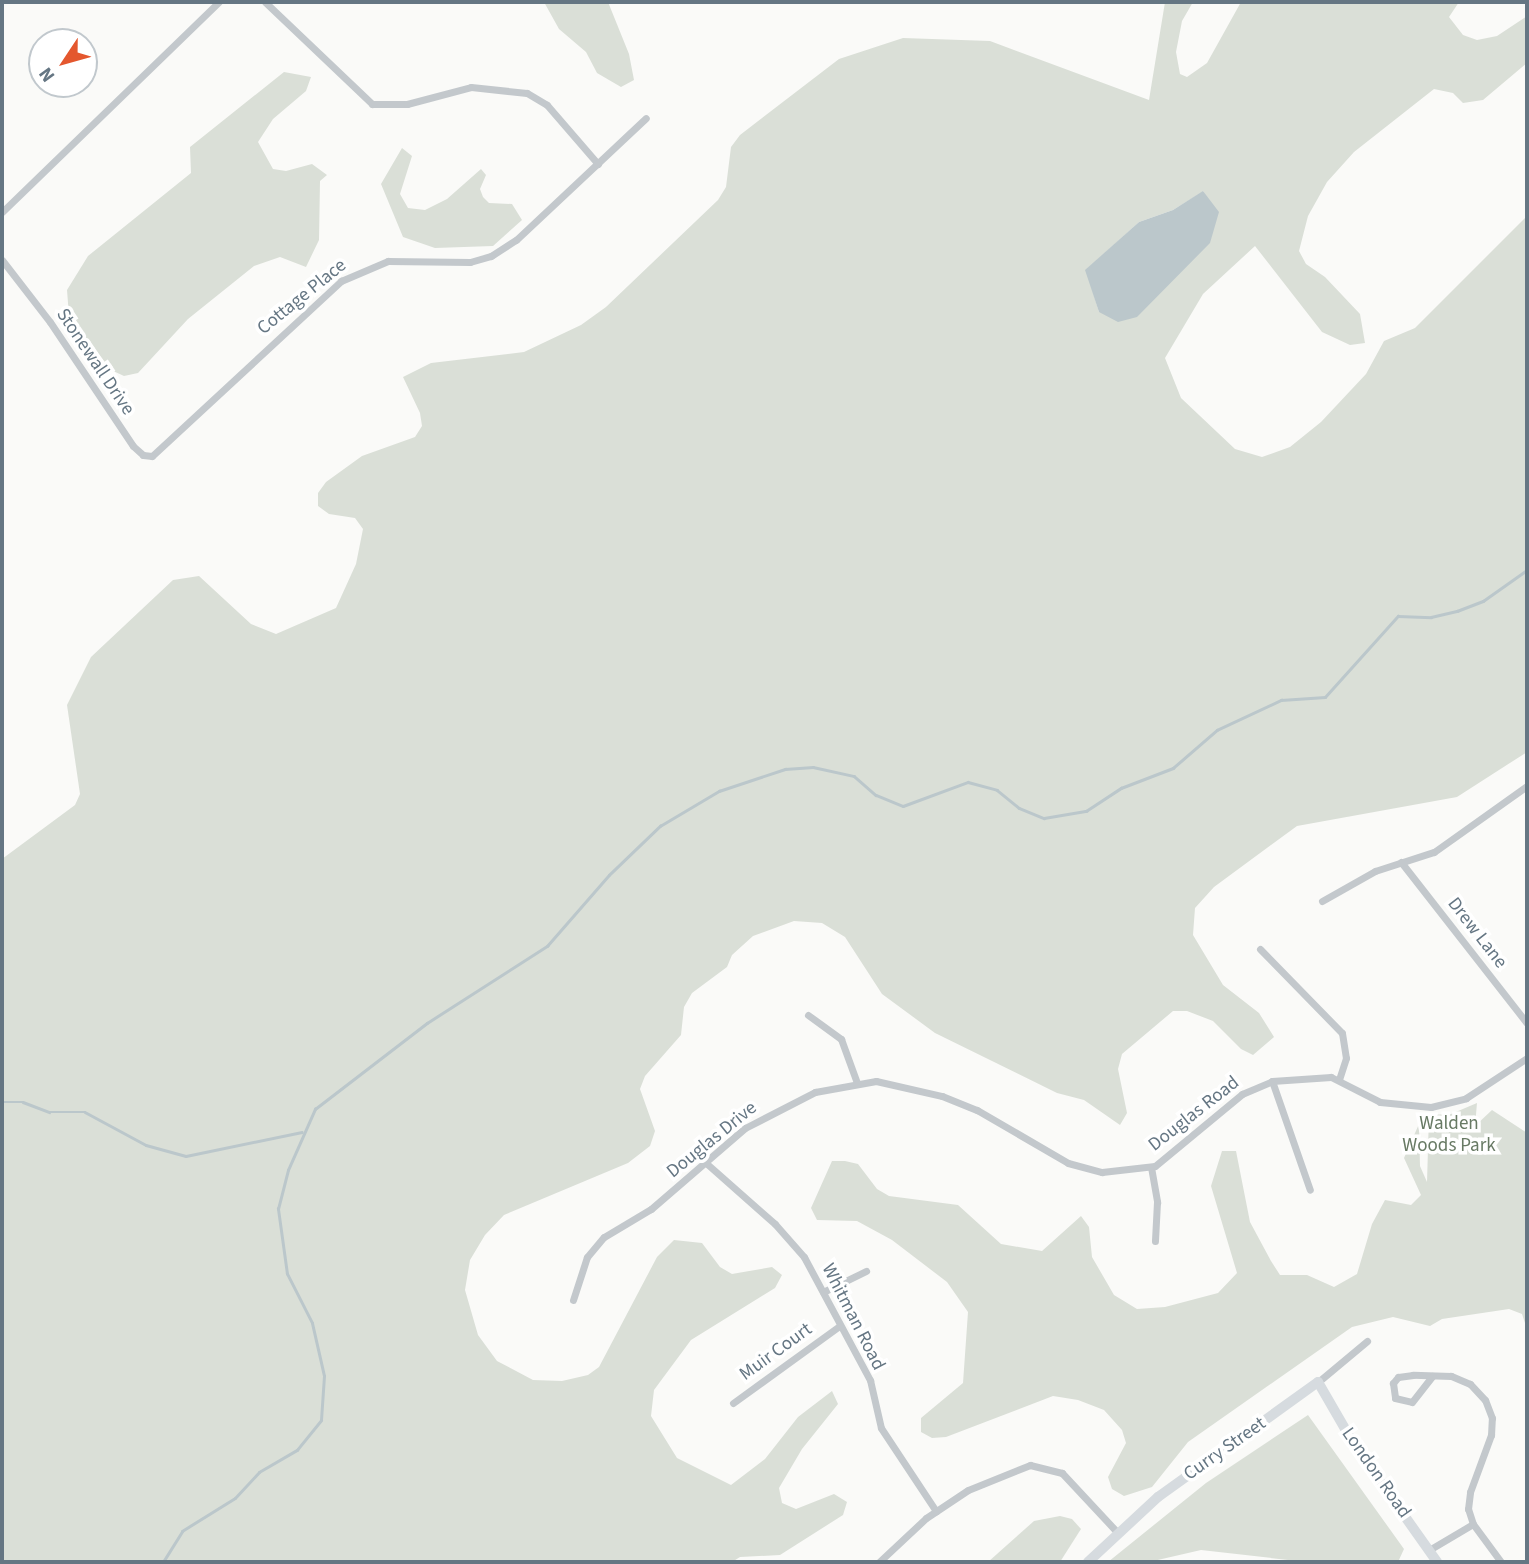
<!DOCTYPE html>
<style>
body{margin:0}
#map{position:relative;width:1529px;height:1564px;overflow:hidden;background:#fafaf8;font-family:"Source Sans 3",sans-serif}
div>[style]{position:absolute}
.green>*{inset:0;background:#dadfd7}
.water>*{inset:0;background:#bbc7cb}
.stream>*{height:2.5px;margin:-1.25px;padding:0 1.25px;transform-origin:1.25px;border-radius:1.25px;background:#bbc7cb}
.street>*{height:7px;margin:-3.5px;padding:0 3.5px;transform-origin:3.5px;border-radius:3.5px;background:#c3c8cc}
.secondary>*{height:10px;margin:-5px;padding:0 5px;transform-origin:5px;border-radius:5px;background:#d6dbdf}
span{translate:-50% -50%;white-space:nowrap;text-align:center;line-height:1.15;-webkit-text-stroke:7px #fff;paint-order:stroke}
.street-label{font-size:19px;color:#657683}
.park-label{font-size:19px;color:#687a64}
.frame{position:absolute;inset:0;border:4px solid #657683;pointer-events:none}
.north{position:absolute;left:28px;top:28px;width:70px;height:70px;box-sizing:border-box;background:#fff;border:2px solid #c1c8cd;border-radius:50%;rotate:234deg;font-size:19px;font-weight:700;line-height:28px;text-align:center;color:#657683}
.north::after{content:'';display:block;margin:auto;width:24px;height:32px;background:#e4572e;clip-path:polygon(50% 0,100% 100%,50% 72%,0 100%)}
</style>
<div id="map">
<div class="green">
<i style="clip-path:polygon(544px 2px,608px 2px,629px 54px,634px 80px,621px 87px,597px 73px,586px 52px,559px 29px)"></i>
<i style="clip-path:polygon(evenodd,1165px 2px,1193px 2px,1182px 21px,1176px 52px,1180px 74px,1187px 77px,1207px 63px,1241px 2px,1459px 2px,1449px 17px,1463px 35px,1477px 40px,1497px 36px,1527px 16px,1527px 63px,1483px 100px,1463px 103px,1453px 93px,1434px 89px,1354px 152px,1327px 182px,1308px 216px,1299px 251px,1306px 264px,1325px 277px,1360px 314px,1365px 343px,1350px 345px,1322px 332px,1255px 246px,1203px 294px,1165px 358px,1181px 398px,1235px 449px,1262px 457px,1290px 447px,1321px 422px,1366px 374px,1384px 341px,1415px 328px,1527px 216px,1527px 752px,1457px 797px,1297px 826px,1214px 887px,1195px 908px,1193px 935px,1223px 985px,1259px 1013px,1274px 1037px,1253px 1055px,1241px 1049px,1213px 1021px,1187px 1011px,1173px 1011px,1122px 1054px,1118px 1069px,1127px 1113px,1120px 1125px,1084px 1100px,1057px 1093px,935px 1033px,882px 994px,845px 937px,822px 923px,794px 921px,753px 936px,732px 955px,727px 967px,692px 993px,684px 1007px,681px 1035px,645px 1076px,640px 1089px,655px 1131px,650px 1146px,628px 1163px,504px 1215px,485px 1235px,470px 1260px,465px 1290px,478px 1335px,497px 1361px,533px 1380px,562px 1381px,588px 1375px,599px 1367px,657px 1257px,674px 1240px,702px 1243px,720px 1267px,732px 1274px,772px 1267px,782px 1275px,775px 1288px,691px 1340px,654px 1390px,651px 1416px,677px 1458px,731px 1485px,765px 1459px,798px 1417px,832px 1391px,838px 1404px,802px 1449px,779px 1488px,782px 1503px,796px 1509px,834px 1494px,847px 1502px,843px 1515px,780px 1555px,740px 1557px,732px 1562px,2px 1562px,2px 859px,75px 805px,80px 794px,67px 705px,91px 657px,173px 580px,199px 576px,251px 624px,276px 634px,336px 608px,356px 564px,363px 529px,355px 518px,329px 514px,318px 506px,318px 493px,326px 482px,362px 456px,415px 437px,422px 426px,420px 413px,403px 377px,431px 363px,524px 352px,581px 325px,606px 307px,718px 200px,726px 187px,731px 147px,740px 135px,839px 59px,903px 38px,990px 41px,1149px 100px,1165px 2px,1204px 191px,1099px 312px,1086px 270px,1139px 222px,1173px 210px,1204px 191px)"></i>
<i style="clip-path:polygon(284px 72px,311px 77px,306px 91px,273px 119px,258px 142px,273px 169px,286px 171px,312px 164px,327px 175px,320px 181px,319px 240px,306px 267px,280px 257px,254px 266px,188px 319px,138px 373px,124px 376px,111px 370px,69px 316px,67px 290px,88px 256px,191px 173px,190px 147px)"></i>
<i style="clip-path:polygon(402px 148px,412px 156px,400px 194px,408px 208px,425px 210px,447px 199px,481px 169px,486px 175px,480px 189px,483px 197px,489px 203px,512px 204px,522px 220px,493px 246px,435px 248px,403px 237px,381px 184px)"></i>
<i style="clip-path:polygon(1477px 1103px,1475px 1126px,1492px 1110px,1527px 1133px,1527px 1329px,1522px 1314px,1509px 1309px,1442px 1319px,1430px 1326px,1393px 1317px,1352px 1327px,1188px 1442px,1152px 1487px,1124px 1496px,1112px 1489px,1108px 1477px,1126px 1443px,1122px 1430px,1104px 1410px,1078px 1400px,1053px 1396px,946px 1437px,932px 1438px,921px 1432px,921px 1418px,963px 1383px,968px 1312px,947px 1282px,892px 1240px,857px 1221px,817px 1220px,811px 1208px,832px 1161px,845px 1161px,858px 1164px,877px 1189px,889px 1196px,958px 1205px,1001px 1244px,1042px 1251px,1081px 1216px,1089px 1227px,1092px 1257px,1114px 1295px,1137px 1309px,1165px 1307px,1218px 1293px,1237px 1273px,1211px 1186px,1222px 1151px,1236px 1151px,1250px 1222px,1271px 1261px,1280px 1275px,1307px 1275px,1334px 1287px,1357px 1274px,1372px 1224px,1385px 1200px,1411px 1205px,1421px 1195px,1404px 1158px,1419px 1124px,1420px 1166px,1427px 1182px,1429px 1115px,1451px 1114px)"></i>
<i style="clip-path:polygon(1308px 1415px,1404px 1549px,1398px 1562px,1306px 1562px,1201px 1550px,1149px 1562px,1108px 1562px,1206px 1483px)"></i>
<i style="clip-path:polygon(1060px 1516px,1072px 1519px,1081px 1529px,1060px 1562px,988px 1562px,1034px 1521px)"></i>
</div>
<div class="water">
<i style="clip-path:polygon(1203px 191px,1219px 212px,1210px 243px,1137px 317px,1118px 322px,1099px 312px,1085px 270px,1139px 222px,1173px 210px)"></i>
</div>
<div class="stream">
<i style="left:2px;top:1102px;width:21px"></i>
<i style="left:23px;top:1102px;width:28px;rotate:21deg"></i>
<i style="left:49px;top:1112px;width:36px"></i>
<i style="left:85px;top:1112px;width:69px;rotate:28.4deg"></i>
<i style="left:146px;top:1145px;width:41px;rotate:15.4deg"></i>
<i style="left:186px;top:1156px;width:118px;rotate:-11.7deg"></i>
<i style="left:163px;top:1562px;width:36px;rotate:-58deg"></i>
<i style="left:182px;top:1531px;width:62px;rotate:-31.9deg"></i>
<i style="left:235px;top:1498px;width:35px;rotate:-47deg"></i>
<i style="left:259px;top:1472px;width:44px;rotate:-30.1deg"></i>
<i style="left:297px;top:1450px;width:38px;rotate:-51deg"></i>
<i style="left:321px;top:1420px;width:44px;rotate:-86.1deg"></i>
<i style="left:324px;top:1376px;width:54px;rotate:-102.8deg"></i>
<i style="left:312px;top:1323px;width:55px;rotate:-117deg"></i>
<i style="left:287px;top:1274px;width:66px;rotate:-97.9deg"></i>
<i style="left:278px;top:1209px;width:40px;rotate:-75.6deg"></i>
<i style="left:288px;top:1170px;width:67px;rotate:-66.1deg"></i>
<i style="left:315px;top:1109px;width:141px;rotate:-37.5deg"></i>
<i style="left:427px;top:1023px;width:143px;rotate:-32.7deg"></i>
<i style="left:547px;top:946px;width:94px;rotate:-48.9deg"></i>
<i style="left:609px;top:875px;width:71px;rotate:-43.9deg"></i>
<i style="left:660px;top:826px;width:69px;rotate:-30.7deg"></i>
<i style="left:719px;top:791px;width:70px;rotate:-18.4deg"></i>
<i style="left:785px;top:769px;width:28px;rotate:-4deg"></i>
<i style="left:813px;top:767px;width:42px;rotate:12.4deg"></i>
<i style="left:854px;top:776px;width:29px;rotate:41deg"></i>
<i style="left:876px;top:795px;width:29px;rotate:22deg"></i>
<i style="left:903px;top:806px;width:69px;rotate:-20.3deg"></i>
<i style="left:968px;top:782px;width:30px;rotate:15deg"></i>
<i style="left:997px;top:790px;width:28px;rotate:39deg"></i>
<i style="left:1019px;top:808px;width:27px;rotate:22deg"></i>
<i style="left:1044px;top:818px;width:43px;rotate:-9.5deg"></i>
<i style="left:1086px;top:811px;width:42px;rotate:-33.3deg"></i>
<i style="left:1121px;top:788px;width:56px;rotate:-21deg"></i>
<i style="left:1173px;top:768px;width:58px;rotate:-40.8deg"></i>
<i style="left:1217px;top:730px;width:71px;rotate:-25.1deg"></i>
<i style="left:1281px;top:700px;width:44px;rotate:-3.9deg"></i>
<i style="left:1325px;top:697px;width:109px;rotate:-48deg"></i>
<i style="left:1398px;top:616px;width:33px;rotate:2deg"></i>
<i style="left:1431px;top:617px;width:27px;rotate:-13deg"></i>
<i style="left:1457px;top:611px;width:28px;rotate:-21deg"></i>
<i style="left:1483px;top:601px;width:54px;rotate:-35.2deg"></i>
</div>
<div class="street">
<i style="left:265px;top:2px;width:148px;rotate:43.6deg"></i>
<i style="left:372px;top:104px;width:35px"></i>
<i style="left:407px;top:104px;width:66px;rotate:-14.9deg"></i>
<i style="left:471px;top:87px;width:56px;rotate:6.1deg"></i>
<i style="left:527px;top:93px;width:23px;rotate:31deg"></i>
<i style="left:547px;top:105px;width:78px;rotate:49.2deg"></i>
<i style="left:2px;top:212px;width:302px;rotate:-44.1deg"></i>
<i style="left:2px;top:260px;width:78px;rotate:52.3deg"></i>
<i style="left:50px;top:322px;width:149px;rotate:56.2deg"></i>
<i style="left:133px;top:446px;width:13px;rotate:42deg"></i>
<i style="left:143px;top:455px;width:9px;rotate:6deg"></i>
<i style="left:152px;top:456px;width:258px;rotate:-42.8deg"></i>
<i style="left:341px;top:281px;width:51px;rotate:-23.1deg"></i>
<i style="left:388px;top:261px;width:82px;rotate:0.7deg"></i>
<i style="left:470px;top:262px;width:22px;rotate:-16deg"></i>
<i style="left:491px;top:256px;width:30px;rotate:-33deg"></i>
<i style="left:516px;top:240px;width:178px;rotate:-43.2deg"></i>
<i style="left:1401px;top:862px;width:204px;rotate:52deg"></i>
<i style="left:1322px;top:901px;width:61px;rotate:-29.5deg"></i>
<i style="left:1375px;top:871px;width:62px;rotate:-17.9deg"></i>
<i style="left:1434px;top:852px;width:114px;rotate:-35.4deg"></i>
<i style="left:1260px;top:949px;width:117px;rotate:45.7deg"></i>
<i style="left:1342px;top:1033px;width:25px;rotate:81deg"></i>
<i style="left:1346px;top:1058px;width:23px;rotate:108deg"></i>
<i style="left:808px;top:1015px;width:41px;rotate:36deg"></i>
<i style="left:841px;top:1039px;width:47px;rotate:70deg"></i>
<i style="left:1272px;top:1081px;width:115px;rotate:70.8deg"></i>
<i style="left:706px;top:1163px;width:92px;rotate:41.5deg"></i>
<i style="left:775px;top:1224px;width:44px;rotate:48.7deg"></i>
<i style="left:804px;top:1257px;width:140px;rotate:61.8deg"></i>
<i style="left:870px;top:1380px;width:49px;rotate:77.1deg"></i>
<i style="left:881px;top:1428px;width:100px;rotate:56.5deg"></i>
<i style="left:1151px;top:1167px;width:36px;rotate:80deg"></i>
<i style="left:1157px;top:1202px;width:39px;rotate:93deg"></i>
<i style="left:823px;top:1292px;width:48px;rotate:-26deg"></i>
<i style="left:573px;top:1300px;width:45px;rotate:-72deg"></i>
<i style="left:587px;top:1257px;width:26px;rotate:-50deg"></i>
<i style="left:604px;top:1237px;width:55px;rotate:-30.8deg"></i>
<i style="left:651px;top:1209px;width:124px;rotate:-40.8deg"></i>
<i style="left:745px;top:1128px;width:79px;rotate:-27.2deg"></i>
<i style="left:815px;top:1092px;width:62px;rotate:-10.2deg"></i>
<i style="left:876px;top:1081px;width:68px;rotate:12.8deg"></i>
<i style="left:942px;top:1096px;width:38px;rotate:22deg"></i>
<i style="left:977px;top:1110px;width:105px;rotate:30.2deg"></i>
<i style="left:1068px;top:1163px;width:35px;rotate:15deg"></i>
<i style="left:1102px;top:1172px;width:53px;rotate:-6.5deg"></i>
<i style="left:1155px;top:1166px;width:113px;rotate:-39.6deg"></i>
<i style="left:1242px;top:1094px;width:33px;rotate:-23deg"></i>
<i style="left:1272px;top:1081px;width:59px;rotate:-3.9deg"></i>
<i style="left:1331px;top:1077px;width:55px;rotate:27deg"></i>
<i style="left:1380px;top:1102px;width:51px;rotate:5.6deg"></i>
<i style="left:1431px;top:1107px;width:36px;rotate:-14deg"></i>
<i style="left:1466px;top:1098px;width:73px;rotate:-33.3deg"></i>
<i style="left:1318px;top:1382px;width:64px;rotate:-39.9deg"></i>
<i style="left:733px;top:1403px;width:130px;rotate:-35.9deg"></i>
<i style="left:1473px;top:1524px;width:47px;rotate:53.6deg"></i>
<i style="left:1429px;top:1550px;width:51px;rotate:-30.6deg"></i>
<i style="left:1473px;top:1524px;width:16px;rotate:-108deg"></i>
<i style="left:1468px;top:1509px;width:17px;rotate:-83deg"></i>
<i style="left:1470px;top:1492px;width:61px;rotate:-69.8deg"></i>
<i style="left:1491px;top:1435px;width:17px;rotate:-87deg"></i>
<i style="left:1492px;top:1418px;width:19px;rotate:-111deg"></i>
<i style="left:1485px;top:1400px;width:22px;rotate:-133deg"></i>
<i style="left:1470px;top:1384px;width:21px;rotate:-157deg"></i>
<i style="left:1451px;top:1376px;width:38px;rotate:-178deg"></i>
<i style="left:1413px;top:1375px;width:15px;rotate:172deg"></i>
<i style="left:1398px;top:1377px;width:8px;rotate:130deg"></i>
<i style="left:1393px;top:1383px;width:15px;rotate:82deg"></i>
<i style="left:1395px;top:1398px;width:17px;rotate:13deg"></i>
<i style="left:1412px;top:1402px;width:33px;rotate:-52deg"></i>
<i style="left:879px;top:1562px;width:64px;rotate:-43.1deg"></i>
<i style="left:926px;top:1518px;width:50px;rotate:-33.7deg"></i>
<i style="left:968px;top:1490px;width:67px;rotate:-22deg"></i>
<i style="left:1030px;top:1465px;width:33px;rotate:14deg"></i>
<i style="left:1062px;top:1473px;width:81px;rotate:47deg"></i>
</div>
<div class="secondary">
<i style="left:1088px;top:1562px;width:96px;rotate:-42.9deg"></i>
<i style="left:1158px;top:1497px;width:197px;rotate:-35.7deg"></i>
<i style="left:1318px;top:1382px;width:74px;rotate:60deg"></i>
<i style="left:1355px;top:1446px;width:142px;rotate:54.7deg"></i>
</div>
<div class="street-label">
<span style="left:302px;top:297px;rotate:-39deg">Cottage Place</span>
<span style="left:95px;top:362px;rotate:56deg">Stonewall Drive</span>
<span style="left:1477px;top:933px;rotate:52deg">Drew Lane</span>
<span style="left:1194px;top:1114px;rotate:-38deg">Douglas Road</span>
<span style="left:712px;top:1140px;rotate:-39deg">Douglas Drive</span>
<span style="left:853px;top:1317px;rotate:63deg">Whitman Road</span>
<span style="left:776px;top:1352px;rotate:-36deg">Muir Court</span>
<span style="left:1225px;top:1449px;rotate:-35deg">Curry Street</span>
<span style="left:1376px;top:1473px;rotate:55deg">London Road</span>
</div>
<div class="park-label">
<span style="left:1449px;top:1135px">Walden<br>Woods Park</span>
</div>
<div class="frame"></div>
<div class="north">N</div>
</div>
